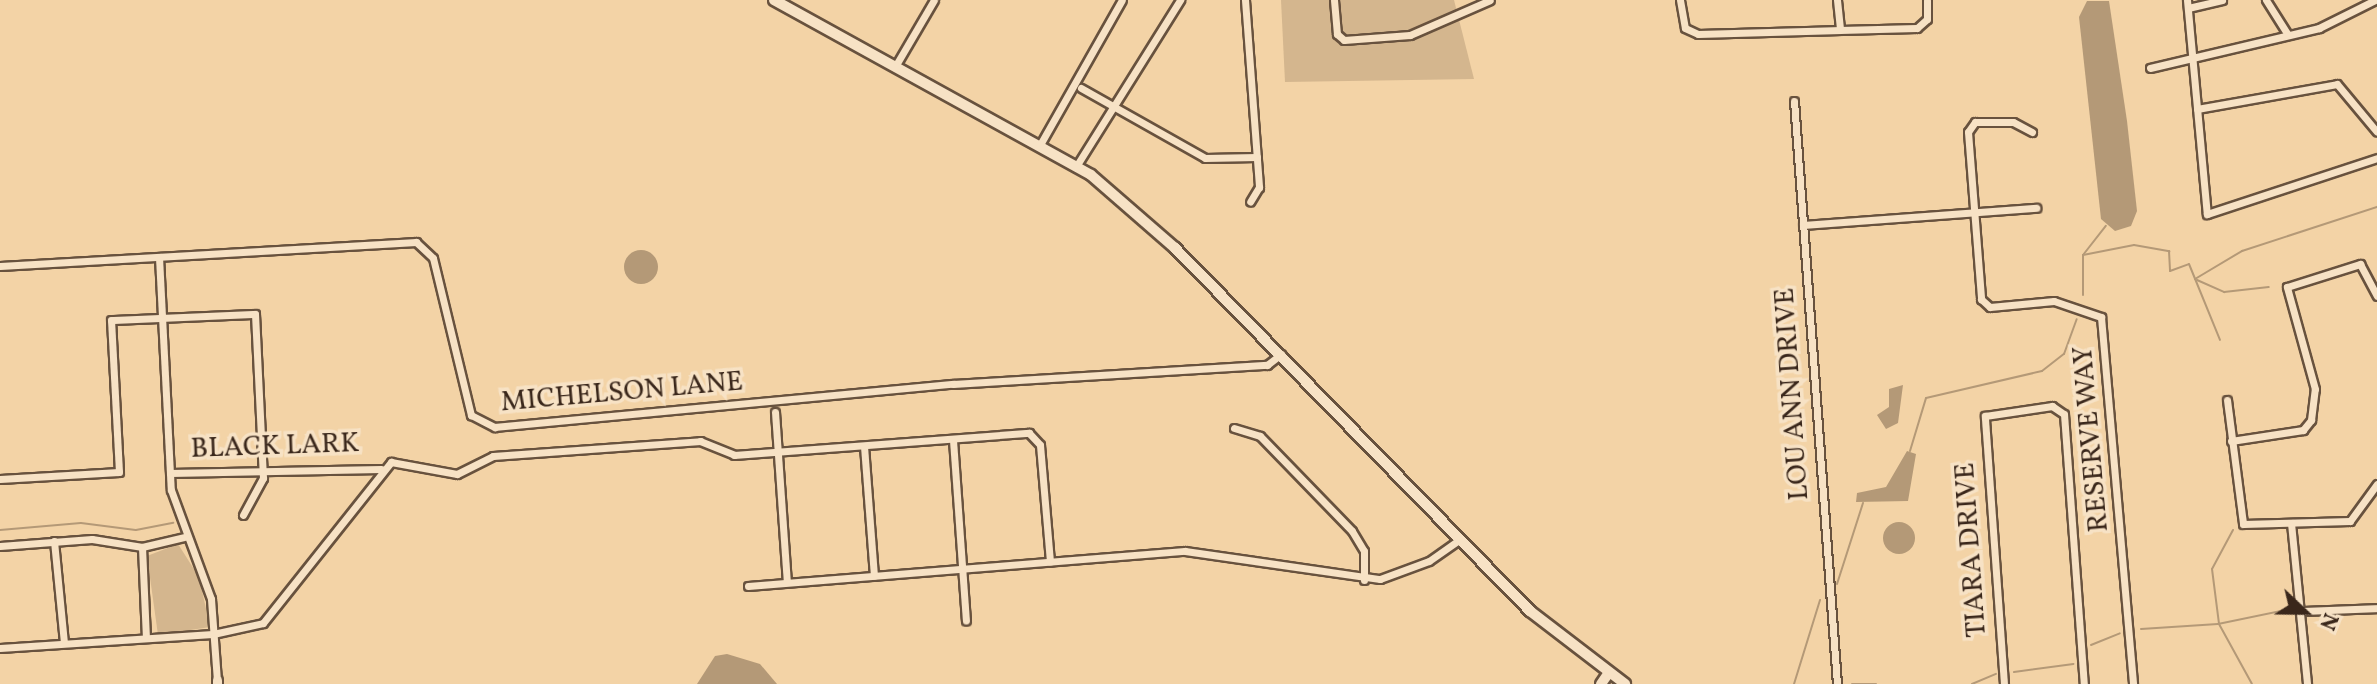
<!DOCTYPE html>
<style>
body{margin:0}
#map{position:relative;width:2377px;height:684px;overflow:hidden;background:#f3d3a6;font-family:Vollkorn,serif}
div>[style]{position:absolute}
.green>*{inset:0;background:#d4b68e}
.water>*{inset:0;background:#b49977}
.round{border-radius:50%}
.stream>*{height:2px;margin:-1px;padding:0 1px;transform-origin:1px;border-radius:1px;background:#b49977}
.roads{filter:drop-shadow(2px 0 #68523e) drop-shadow(-2px 0 #68523e) drop-shadow(0 2px #68523e) drop-shadow(0 -2px #68523e)}
.minor>*{height:7px;margin:-3.5px;padding:0 3.5px;transform-origin:3.5px;border-radius:3.5px;background:#f7e2c5}
.tertiary>*{height:9px;margin:-4.5px;padding:0 4.5px;transform-origin:4.5px;border-radius:4.5px;background:#f7e2c5}
.secondary>*{height:10px;margin:-5px;padding:0 5px;transform-origin:5px;border-radius:5px;background:#f7e2c5}
span{translate:-50% -50%;white-space:nowrap;text-align:center;line-height:1.15;-webkit-text-stroke:7px #f7e2c5;paint-order:stroke}
.street-label{font-size:28px;color:#3a271b}
.north{position:absolute;left:2265px;top:572px;width:80px;height:80px;-webkit-text-stroke:6px #f7e2c5;paint-order:stroke;rotate:112deg;font-size:22px;font-weight:700;line-height:32px;text-align:center;color:#3a271b}
.north::after{content:'';display:block;margin:auto;width:28px;height:36px;background:#3a271b;clip-path:polygon(50% 0,100% 100%,50% 72%,0 100%)}
</style>
<div id="map">
<div class="green">
<i style="clip-path:polygon(1281px 0,1454px 0,1474px 79px,1285px 82px)"></i>
<i style="clip-path:polygon(178px 544px,199px 577px,210px 627px,158px 635px,147px 556px)"></i>
</div>
<div class="water">
<i style="clip-path:polygon(2087px 1px,2109px 1px,2127px 121px,2137px 211px,2131px 226px,2115px 231px,2101px 219px,2079px 17px)"></i>
<i class="round" style="left:624px;top:250px;width:34px;height:34px"></i>
<i style="clip-path:polygon(1903px 385px,1898px 423px,1886px 429px,1877px 415px,1889px 407px,1889px 389px)"></i>
<i style="clip-path:polygon(1907px 451px,1916px 454px,1908px 501px,1856px 502px,1857px 493px,1886px 487px)"></i>
<i class="round" style="left:1883px;top:522px;width:32px;height:32px"></i>
<i style="clip-path:polygon(727px 654px,760px 664px,777px 684px,697px 684px,715px 656px)"></i>
</div>
<div class="stream">
<i style="left:2083px;top:255px;width:37px;rotate:-52deg"></i>
<i style="left:2195px;top:279px;width:55px;rotate:-30.8deg"></i>
<i style="left:2242px;top:251px;width:142px;rotate:-18.1deg"></i>
<i style="left:2197px;top:280px;width:30px;rotate:24deg"></i>
<i style="left:2224px;top:292px;width:45px;rotate:-6.3deg"></i>
<i style="left:2083px;top:295px;width:40px;rotate:-90deg"></i>
<i style="left:2083px;top:255px;width:52px;rotate:-11.1deg"></i>
<i style="left:2134px;top:245px;width:36px;rotate:10deg"></i>
<i style="left:2169px;top:251px;width:20px;rotate:87deg"></i>
<i style="left:2170px;top:271px;width:20px;rotate:-20deg"></i>
<i style="left:2189px;top:264px;width:82px;rotate:67.8deg"></i>
<i style="left:1910px;top:451px;width:55px;rotate:-73.2deg"></i>
<i style="left:1926px;top:398px;width:119px;rotate:-13.1deg"></i>
<i style="left:2042px;top:371px;width:28px;rotate:-38deg"></i>
<i style="left:2064px;top:354px;width:37px;rotate:-70deg"></i>
<i style="left:0;top:530px;width:81px;rotate:-4.9deg"></i>
<i style="left:81px;top:523px;width:55px;rotate:7.3deg"></i>
<i style="left:136px;top:530px;width:38px;rotate:-11deg"></i>
<i style="left:2233px;top:530px;width:44px;rotate:118.3deg"></i>
<i style="left:2212px;top:569px;width:55px;rotate:82.7deg"></i>
<i style="left:2219px;top:624px;width:68px;rotate:61.2deg"></i>
<i style="left:1837px;top:584px;width:85px;rotate:-72.2deg"></i>
<i style="left:2141px;top:629px;width:77px;rotate:-3.7deg"></i>
<i style="left:2218px;top:624px;width:79px;rotate:-11.7deg"></i>
<i style="left:2091px;top:645px;width:31px;rotate:-22deg"></i>
<i style="left:2014px;top:672px;width:60px;rotate:-7.7deg"></i>
<i style="left:1794px;top:684px;width:88px;rotate:-72.8deg"></i>
<i style="left:1852px;top:684px;width:24px"></i>
<i style="left:1972px;top:684px;width:26px;rotate:-23deg"></i>
</div>
<div class="roads">
<div class="minor">
<i style="left:1245px;top:0;width:188px;rotate:85.7deg"></i>
<i style="left:1259px;top:187px;width:17px;rotate:121deg"></i>
<i style="left:1334px;top:0;width:34px;rotate:85deg"></i>
<i style="left:1337px;top:34px;width:9px;rotate:41deg"></i>
<i style="left:1344px;top:40px;width:66px;rotate:-4.3deg"></i>
<i style="left:1410px;top:35px;width:87px;rotate:-23.6deg"></i>
<i style="left:1680px;top:0;width:28px;rotate:80deg"></i>
<i style="left:1685px;top:28px;width:14px;rotate:25deg"></i>
<i style="left:1698px;top:34px;width:219px;rotate:-1.6deg"></i>
<i style="left:1917px;top:28px;width:13px;rotate:-42deg"></i>
<i style="left:1927px;top:19px;width:19px;rotate:-90deg"></i>
<i style="left:1837px;top:0;width:30px;rotate:84deg"></i>
<i style="left:2187px;top:0;width:215px;rotate:84.7deg"></i>
<i style="left:2207px;top:214px;width:179px;rotate:-18.2deg"></i>
<i style="left:2266px;top:0;width:41px;rotate:57.8deg"></i>
<i style="left:2188px;top:8px;width:35px;rotate:-13deg"></i>
<i style="left:896px;top:65px;width:75px;rotate:-59.7deg"></i>
<i style="left:2150px;top:68px;width:174px;rotate:-13.3deg"></i>
<i style="left:2319px;top:28px;width:63px;rotate:-26.6deg"></i>
<i style="left:1081px;top:88px;width:142px;rotate:29.4deg"></i>
<i style="left:1205px;top:158px;width:52px;rotate:-1.1deg"></i>
<i style="left:1794px;top:101px;width:585px;rotate:85.78deg"></i>
<i style="left:2197px;top:109px;width:142px;rotate:-10.1deg"></i>
<i style="left:2337px;top:84px;width:62px;rotate:50.2deg"></i>
<i style="left:2032px;top:132px;width:21px;rotate:-152deg"></i>
<i style="left:2013px;top:122px;width:38px;rotate:180deg"></i>
<i style="left:1975px;top:122px;width:12px;rotate:125deg"></i>
<i style="left:1968px;top:132px;width:168px;rotate:85.5deg"></i>
<i style="left:1981px;top:299px;width:12px;rotate:42deg"></i>
<i style="left:1990px;top:307px;width:64px;rotate:-5.4deg"></i>
<i style="left:2054px;top:301px;width:50px;rotate:18.8deg"></i>
<i style="left:2101px;top:317px;width:368px;rotate:85deg"></i>
<i style="left:1041px;top:143px;width:164px;rotate:-60.5deg"></i>
<i style="left:1077px;top:165px;width:195px;rotate:-58deg"></i>
<i style="left:1803px;top:225px;width:234px;rotate:-4.2deg"></i>
<i style="left:159px;top:257px;width:233px;rotate:87.1deg"></i>
<i style="left:171px;top:490px;width:116px;rotate:69.8deg"></i>
<i style="left:211px;top:599px;width:81px;rotate:85.8deg"></i>
<i style="left:0;top:266px;width:417px;rotate:-3.3deg"></i>
<i style="left:416px;top:242px;width:23px;rotate:43deg"></i>
<i style="left:433px;top:258px;width:162px;rotate:76.4deg"></i>
<i style="left:471px;top:415px;width:27px;rotate:27deg"></i>
<i style="left:495px;top:427px;width:460px;rotate:-5.4deg"></i>
<i style="left:953px;top:384px;width:315px;rotate:-3.5deg"></i>
<i style="left:1267px;top:365px;width:18px;rotate:-38deg"></i>
<i style="left:2227px;top:400px;width:125px;rotate:82.6deg"></i>
<i style="left:2243px;top:524px;width:107px;rotate:-1.6deg"></i>
<i style="left:2350px;top:521px;width:46px;rotate:-53.9deg"></i>
<i style="left:775px;top:412px;width:170px;rotate:86deg"></i>
<i style="left:1234px;top:428px;width:27px;rotate:17deg"></i>
<i style="left:1260px;top:436px;width:132px;rotate:45.9deg"></i>
<i style="left:1352px;top:531px;width:23px;rotate:59deg"></i>
<i style="left:1364px;top:551px;width:29px;rotate:90deg"></i>
<i style="left:953px;top:440px;width:181px;rotate:85.9deg"></i>
<i style="left:2231px;top:441px;width:73px;rotate:-8.7deg"></i>
<i style="left:2303px;top:430px;width:13px;rotate:-51deg"></i>
<i style="left:2311px;top:420px;width:31px;rotate:-83deg"></i>
<i style="left:2315px;top:389px;width:106px;rotate:-105.4deg"></i>
<i style="left:2287px;top:287px;width:77px;rotate:-17.5deg"></i>
<i style="left:2360px;top:264px;width:36px;rotate:62deg"></i>
<i style="left:864px;top:446px;width:130px;rotate:85.6deg"></i>
<i style="left:170px;top:473px;width:211px;rotate:-1.1deg"></i>
<i style="left:0;top:479px;width:119px;rotate:-3.4deg"></i>
<i style="left:119px;top:472px;width:152px;rotate:-93deg"></i>
<i style="left:111px;top:320px;width:144px;rotate:-2.4deg"></i>
<i style="left:255px;top:314px;width:164px;rotate:87.2deg"></i>
<i style="left:263px;top:478px;width:42px;rotate:118.4deg"></i>
<i style="left:2291px;top:523px;width:162px;rotate:84.3deg"></i>
<i style="left:54px;top:541px;width:102px;rotate:84.4deg"></i>
<i style="left:0;top:546px;width:92px;rotate:-4.4deg"></i>
<i style="left:92px;top:539px;width:51px;rotate:9.1deg"></i>
<i style="left:142px;top:547px;width:43px;rotate:-13.4deg"></i>
<i style="left:142px;top:547px;width:90px;rotate:87.5deg"></i>
<i style="left:748px;top:586px;width:438px;rotate:-4.6deg"></i>
<i style="left:1185px;top:551px;width:197px;rotate:8.2deg"></i>
<i style="left:1380px;top:579px;width:52px;rotate:-20.2deg"></i>
<i style="left:1429px;top:561px;width:38px;rotate:-35deg"></i>
<i style="left:2300px;top:611px;width:77px;rotate:-2.2deg"></i>
<i style="left:0;top:648px;width:213px;rotate:-3.8deg"></i>
<i style="left:213px;top:634px;width:51px;rotate:-12.4deg"></i>
<i style="left:263px;top:623px;width:206px;rotate:-51.5deg"></i>
<i style="left:391px;top:462px;width:67px;rotate:10.3deg"></i>
<i style="left:457px;top:474px;width:40px;rotate:-26.6deg"></i>
<i style="left:493px;top:456px;width:208px;rotate:-4.1deg"></i>
<i style="left:700px;top:441px;width:37px;rotate:22deg"></i>
<i style="left:734px;top:455px;width:296px;rotate:-4.3deg"></i>
<i style="left:1029px;top:433px;width:16px;rotate:47deg"></i>
<i style="left:1040px;top:445px;width:117px;rotate:85.1deg"></i>
<i style="left:2004px;top:684px;width:269px;rotate:-94.1deg"></i>
<i style="left:1985px;top:416px;width:68px;rotate:-8.5deg"></i>
<i style="left:2052px;top:406px;width:14px;rotate:34deg"></i>
<i style="left:2064px;top:414px;width:271px;rotate:85.8deg"></i>
</div>
<div class="tertiary">
<i style="left:217px;top:680px;width:4px;rotate:90deg"></i>
</div>
<div class="secondary">
<i style="left:774px;top:0;width:362px;rotate:28.9deg"></i>
<i style="left:1091px;top:175px;width:111px;rotate:41deg"></i>
<i style="left:1175px;top:248px;width:508px;rotate:45.64deg"></i>
<i style="left:1530px;top:611px;width:120px;rotate:37.5deg"></i>
<i style="left:1601px;top:684px;width:12px;rotate:-55deg"></i>
</div>
</div>
<div class="street-label">
<span style="left:622px;top:393px;rotate:-5deg">MICHELSON LANE</span>
<span style="left:1793px;top:394px;rotate:-94deg">LOU ANN DRIVE</span>
<span style="left:2092px;top:439px;rotate:-95deg">RESERVE WAY</span>
<span style="left:275px;top:447px;rotate:-2deg">BLACK LARK</span>
<span style="left:1972px;top:550px;rotate:-94deg">TIARA DRIVE</span>
</div>
<div class="north">N</div>
</div>
